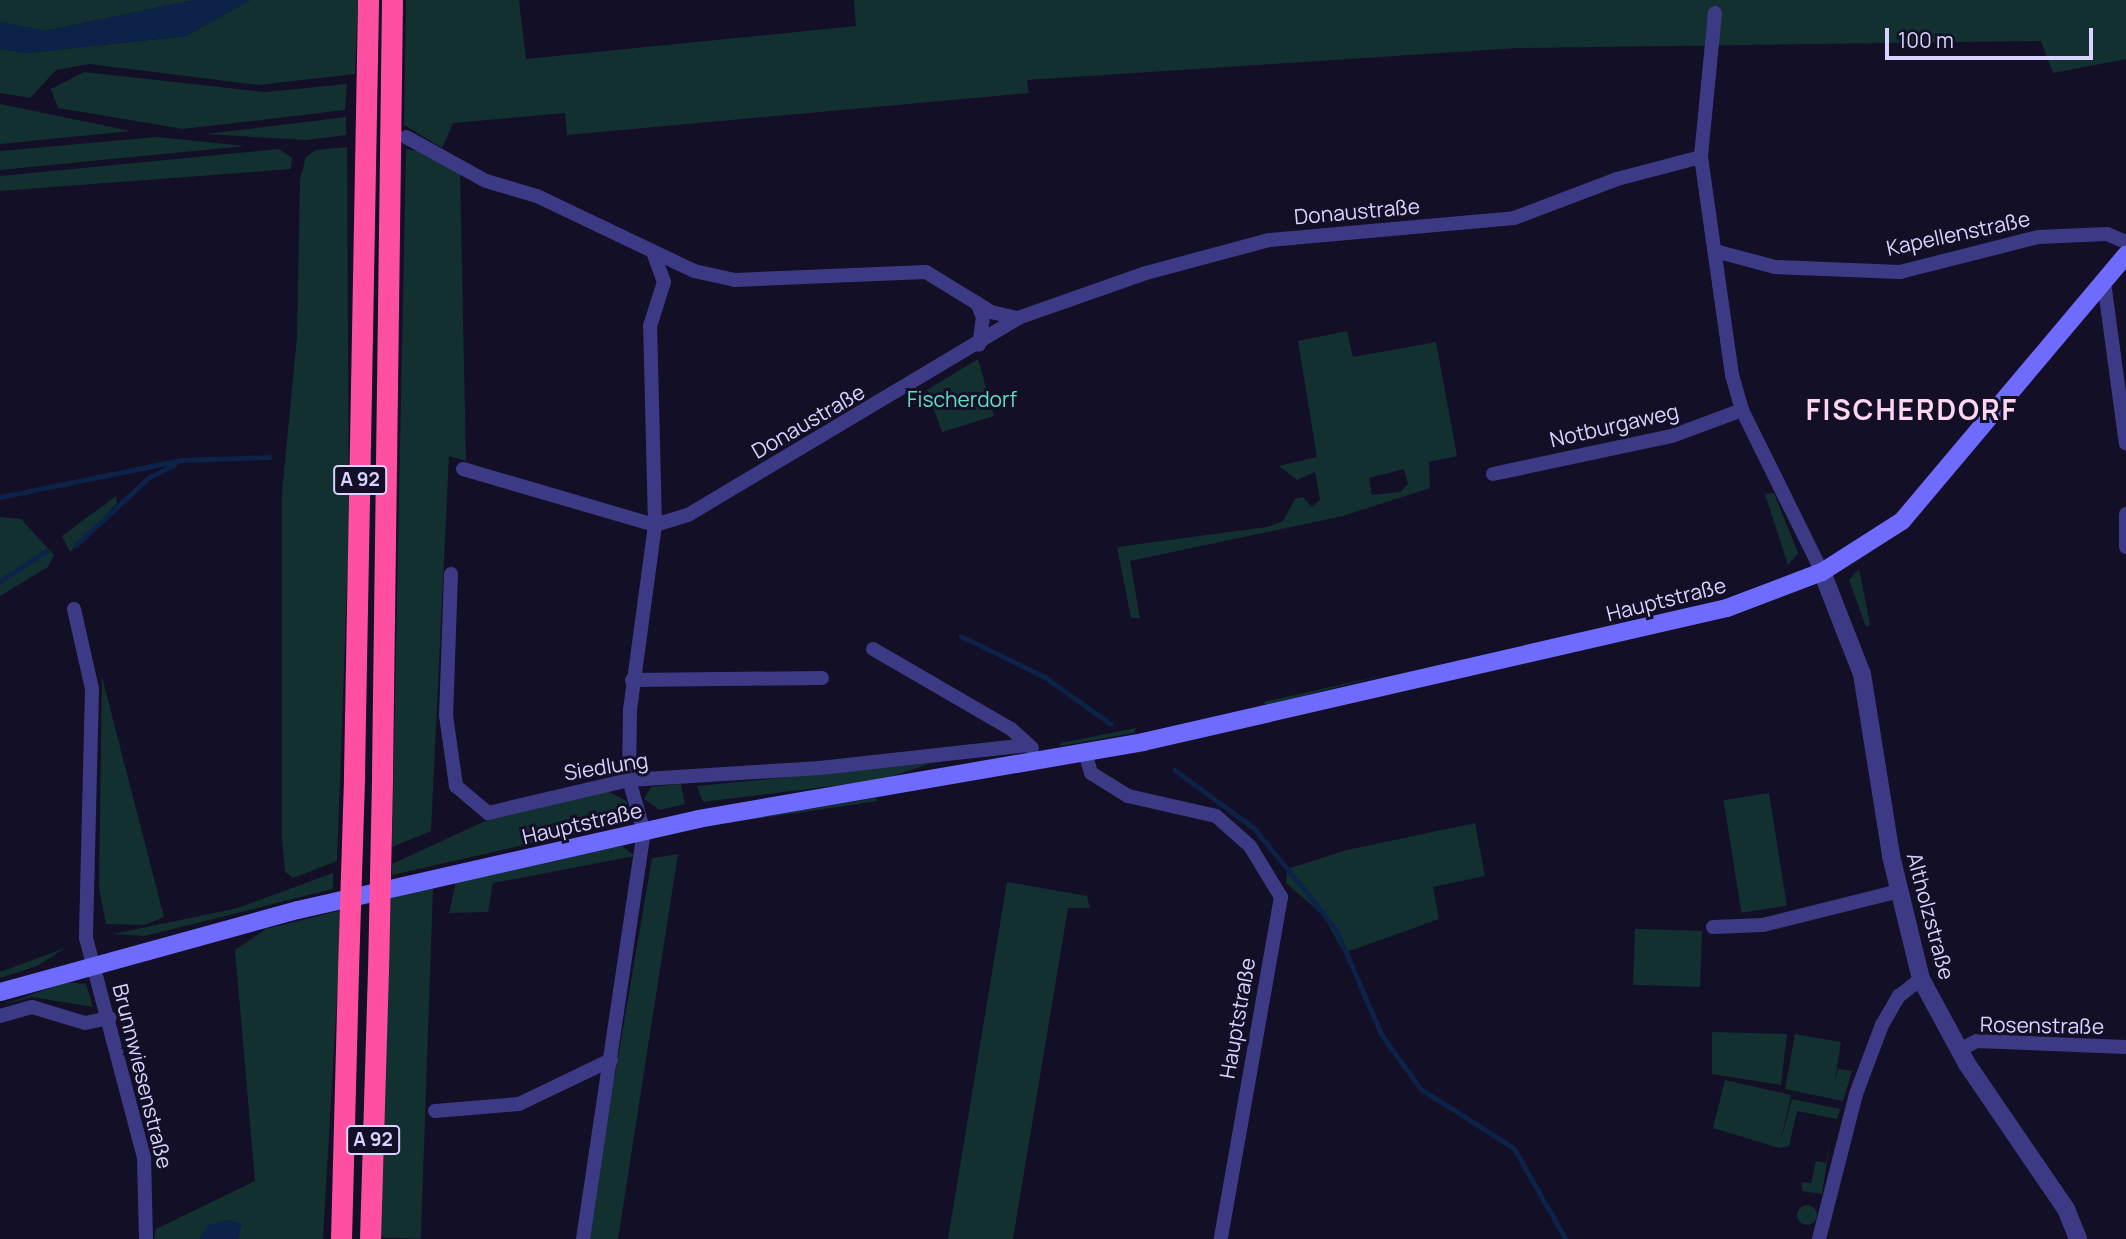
<!DOCTYPE html>
<meta charset="utf-8">
<style>
body{margin:0}
#map{position:relative;width:2126px;height:1239px;overflow:hidden;background:#130f26;font-family:Manrope,sans-serif}
div>[style]{position:absolute}
.green>*{inset:0;background:#12302f;transform-origin:0 0}
.round{border-radius:50%}
.water>*{inset:0;background:#0c2248}
.stream>*{height:4.5px;margin:-2.25px;padding:0 2.25px;transform-origin:2.25px;border-radius:2.25px;background:#0c2248}
.minor>*{height:14px;margin:-7px;padding:0 7px;transform-origin:7px;border-radius:7px;background:#3d3a85}
.tertiary>*{height:18px;margin:-9px;padding:0 9px;transform-origin:9px;border-radius:9px;background:#3d3a85}
.secondary>*{height:18px;margin:-9px;padding:0 9px;transform-origin:9px;border-radius:9px;background:#6f6bff}
.motorway>*{height:21px;margin:-10.5px;padding:0 10.5px;transform-origin:10.5px;border-radius:10.5px;background:#ff4fa3}
.motorway-bridge>*{height:21px;margin:-10.5px;padding:0 10.5px;transform-origin:10.5px;border-radius:10.5px;background:#ff4fa3}
span{translate:-50% -50%;white-space:nowrap;text-align:center;line-height:1.15;-webkit-text-stroke:6px #130f26;paint-order:stroke}
.shield-label span{padding:2px 5px;background:#130f26;border:2px solid;border-radius:5px;-webkit-text-stroke-width:0}
.shield-label{font-size:19px;color:#d9d4ff;font-weight:700}
.street-label{font-size:21px;color:#d9d4ff}
.park-label{font-size:21px;color:#5fe0c0}
.district-label{font-size:28px;color:#ffd6f0;font-weight:700;letter-spacing:2px}
.scale{position:absolute;left:1885px;top:28px;width:208px;height:32px;box-sizing:border-box;border:4px solid #d9d4ff;border-top:0;padding-left:9px;font-size:21px;line-height:24px;white-space:nowrap;color:#d9d4ff;-webkit-text-stroke:5px #130f26;paint-order:stroke}
</style>
<div id="map">
<div class="green">
<i style="clip-path:polygon(0 0,195px 0,45px 31px,0 22px)"></i>
<i style="clip-path:polygon(250px 0,358px 0,355px 74px,259px 85px,89px 64px,56px 70px,30px 98px,0 93px,0 49px,26px 53px,186px 36px)"></i>
<i style="clip-path:polygon(406px 0,519px 0,526px 59px,856px 26px,854px 0,2126px 0,2126px 59px,2053px 73px,2041px 41px,1517px 48px,1027px 80px,1029px 93px,567px 135px,565px 113px,453px 123px,442px 148px,404px 125px)"></i>
<i style="clip-path:polygon(84px 72px,265px 92px,347px 84px,345px 110px,183px 129px,58px 108px,51px 89px)"></i>
<i style="clip-path:polygon(0 104px,131px 131px,0 144px)"></i>
<i style="clip-path:polygon(346px 117px,346px 135px,306px 140px,206px 134px)"></i>
<i style="clip-path:polygon(157px 137px,245px 146px,0 170px,0 151px)"></i>
<i style="clip-path:polygon(347px 147px,349px 532px,337px 861px,293px 878px,285px 872px,282px 839px,282px 492px,297px 337px,300px 179px,306px 157px,316px 150px)"></i>
<i style="clip-path:polygon(279px 149px,292px 158px,291px 169px,0 191px,0 176px)"></i>
<i style="clip-path:polygon(406px 149px,430px 153px,460px 173px,466px 461px,449px 456px,431px 831px,392px 847px)"></i>
<i style="clip-path:polygon(evenodd,1347px 331px,1353px 357px,1436px 342px,1457px 456px,1429px 462px,1430px 488px,1343px 516px,1130px 561px,1140px 618px,1131px 618px,1117px 547px,1267px 527px,1283px 521px,1295px 499px,1303px 497px,1312px 507px,1320px 500px,1315px 472px,1297px 480px,1279px 466px,1317px 457px,1298px 341px,1347px 331px,1404px 469px,1408px 484px,1400px 492px,1372px 495px,1369px 478px,1404px 469px)"></i>
<i style="clip-path:polygon(978px 359px,994px 416px,942px 432px,927px 390px)"></i>
<i style="clip-path:polygon(1774px 493px,1798px 553px,1788px 565px,1765px 494px)"></i>
<i style="clip-path:polygon(116px 496px,117px 503px,70px 552px,62px 536px)"></i>
<i style="clip-path:polygon(0 517px,21px 519px,54px 555px,48px 567px,0 596px)"></i>
<i style="clip-path:polygon(1859px 569px,1870px 624px,1866px 627px,1849px 580px)"></i>
<i style="clip-path:polygon(1389px 674px,1266px 705px,1263px 702px)"></i>
<i style="clip-path:polygon(102px 677px,164px 917px,144px 925px,106px 924px,99px 888px)"></i>
<i style="clip-path:polygon(1136px 728px,1134px 733px,1060px 746px,1061px 743px)"></i>
<i style="clip-path:polygon(932px 763px,880px 780px,703px 802px,697px 786px)"></i>
<i style="clip-path:polygon(681px 784px,685px 804px,660px 810px,644px 799px,651px 787px)"></i>
<i style="clip-path:polygon(607px 791px,627px 801px,628px 814px,616px 824px,392px 875px,392px 864px,511px 809px)"></i>
<i style="left:1769px;top:793px;width:114px;height:46px;rotate:81deg"></i>
<i style="clip-path:polygon(876px 798px,878px 801px,707px 826px)"></i>
<i style="clip-path:polygon(1475px 823px,1485px 876px,1433px 887px,1439px 919px,1344px 953px,1323px 915px,1286px 883px,1287px 869px,1347px 850px)"></i>
<i style="clip-path:polygon(622px 846px,635px 856px,493px 883px,488px 912px,449px 913px,456px 881px)"></i>
<i style="clip-path:polygon(678px 854px,618px 1239px,587px 1239px,652px 858px)"></i>
<i style="clip-path:polygon(333px 873px,333px 889px,145px 936px,113px 934px,238px 908px)"></i>
<i style="clip-path:polygon(1007px 882px,1087px 896px,1090px 908px,1068px 908px,1013px 1239px,948px 1239px)"></i>
<i style="left:433px;top:888px;width:351px;height:42px;rotate:92deg"></i>
<i style="clip-path:polygon(342px 910px,323px 1239px,154px 1239px,156px 1229px,255px 1181px,235px 950px,266px 929px)"></i>
<i style="left:1702px;top:931px;width:56px;height:67px;rotate:92deg"></i>
<i style="clip-path:polygon(65px 948px,37px 966px,0 978px,0 972px)"></i>
<i style="clip-path:polygon(66px 982px,86px 984px,93px 1007px,32px 997px,3px 1005px)"></i>
<i style="clip-path:polygon(1712px 1032px,1787px 1034px,1781px 1085px,1712px 1074px)"></i>
<i style="clip-path:polygon(1795px 1034px,1841px 1042px,1835px 1080px,1838px 1069px,1852px 1071px,1843px 1101px,1785px 1089px)"></i>
<i style="clip-path:polygon(1725px 1080px,1791px 1095px,1780px 1143px,1792px 1099px,1840px 1109px,1837px 1119px,1797px 1111px,1789px 1146px,1779px 1148px,1713px 1128px)"></i>
<i style="clip-path:polygon(1831px 1136px,1822px 1194px,1802px 1191px,1802px 1182px,1811px 1183px,1816px 1161px,1826px 1163px)"></i>
<i class="round" style="left:1797px;top:1205px;width:20px;height:20px"></i>
</div>
<div class="water">
<i style="clip-path:polygon(195px 0,250px 0,186px 36px,26px 53px,0 49px,0 22px,45px 31px)"></i>
<i style="clip-path:polygon(228px 1220px,242px 1224px,238px 1239px,199px 1239px,208px 1225px)"></i>
</div>
<div class="stream">
<i style="left:0;top:497px;width:186px;rotate:-11.5deg"></i>
<i style="left:182px;top:460px;width:87px;rotate:-2deg"></i>
<i style="left:76px;top:545px;width:98px;rotate:-42.9deg"></i>
<i style="left:148px;top:478px;width:30px;rotate:-27deg"></i>
<i style="left:0;top:581px;width:55px;rotate:-33.1deg"></i>
<i style="left:961px;top:636px;width:93px;rotate:26deg"></i>
<i style="left:1045px;top:677px;width:81px;rotate:35.5deg"></i>
<i style="left:1175px;top:770px;width:98px;rotate:36.3deg"></i>
<i style="left:1254px;top:828px;width:80px;rotate:50.6deg"></i>
<i style="left:1305px;top:890px;width:52px;rotate:52deg"></i>
<i style="left:1337px;top:931px;width:113px;rotate:66.6deg"></i>
<i style="left:1382px;top:1035px;width:67px;rotate:54.2deg"></i>
<i style="left:1421px;top:1089px;width:110px;rotate:32.4deg"></i>
<i style="left:1514px;top:1148px;width:105px;rotate:60.3deg"></i>
</div>
<div class="minor">
<i style="left:1715px;top:13px;width:145px;rotate:95.6deg"></i>
<i style="left:1701px;top:157px;width:220px;rotate:81.9deg"></i>
<i style="left:1732px;top:375px;width:36px;rotate:74deg"></i>
<i style="left:1742px;top:410px;width:181px;rotate:63.7deg"></i>
<i style="left:406px;top:137px;width:91px;rotate:28.8deg"></i>
<i style="left:486px;top:181px;width:53px;rotate:16.4deg"></i>
<i style="left:537px;top:196px;width:174px;rotate:25.5deg"></i>
<i style="left:694px;top:271px;width:42px;rotate:12.4deg"></i>
<i style="left:735px;top:280px;width:191px;rotate:-2.4deg"></i>
<i style="left:926px;top:272px;width:76px;rotate:31.6deg"></i>
<i style="left:991px;top:312px;width:28px;rotate:13deg"></i>
<i style="left:1715px;top:251px;width:62px;rotate:14.9deg"></i>
<i style="left:1775px;top:267px;width:125px;rotate:2.3deg"></i>
<i style="left:1900px;top:272px;width:142px;rotate:-14.2deg"></i>
<i style="left:2038px;top:237px;width:69px;rotate:-2.5deg"></i>
<i style="left:2107px;top:234px;width:21px;rotate:23deg"></i>
<i style="left:2104px;top:282px;width:163px;rotate:82.3deg"></i>
<i style="left:977px;top:303px;width:15px;rotate:67deg"></i>
<i style="left:983px;top:317px;width:28px;rotate:98deg"></i>
<i style="left:463px;top:469px;width:200px;rotate:16.3deg"></i>
<i style="left:655px;top:525px;width:34px;rotate:-17deg"></i>
<i style="left:688px;top:515px;width:384px;rotate:-30.8deg"></i>
<i style="left:1018px;top:318px;width:136px;rotate:-19.4deg"></i>
<i style="left:1146px;top:273px;width:127px;rotate:-15deg"></i>
<i style="left:1269px;top:240px;width:246px;rotate:-5.1deg"></i>
<i style="left:1514px;top:218px;width:110px;rotate:-20.7deg"></i>
<i style="left:1617px;top:179px;width:87px;rotate:-14.7deg"></i>
<i style="left:1493px;top:474px;width:183px;rotate:-12deg"></i>
<i style="left:1672px;top:436px;width:75px;rotate:-20.4deg"></i>
<i style="left:2126px;top:514px;width:33px;rotate:90deg"></i>
<i style="left:451px;top:574px;width:141px;rotate:92deg"></i>
<i style="left:446px;top:715px;width:72px;rotate:82deg"></i>
<i style="left:456px;top:786px;width:42px;rotate:40.2deg"></i>
<i style="left:488px;top:813px;width:145px;rotate:-13.2deg"></i>
<i style="left:629px;top:780px;width:191px;rotate:-3.6deg"></i>
<i style="left:820px;top:768px;width:210px;rotate:-6.3deg"></i>
<i style="left:74px;top:609px;width:82px;rotate:77.3deg"></i>
<i style="left:92px;top:689px;width:249px;rotate:91.4deg"></i>
<i style="left:86px;top:938px;width:228px;rotate:75.2deg"></i>
<i style="left:144px;top:1158px;width:81px;rotate:88.6deg"></i>
<i style="left:873px;top:649px;width:160px;rotate:30.1deg"></i>
<i style="left:1011px;top:729px;width:28px;rotate:42deg"></i>
<i style="left:632px;top:680px;width:190px;rotate:-0.6deg"></i>
<i style="left:1085px;top:753px;width:21px;rotate:73deg"></i>
<i style="left:1091px;top:773px;width:44px;rotate:31.9deg"></i>
<i style="left:1128px;top:796px;width:90px;rotate:12.8deg"></i>
<i style="left:1216px;top:816px;width:45px;rotate:41.4deg"></i>
<i style="left:1250px;top:846px;width:60px;rotate:58.7deg"></i>
<i style="left:1281px;top:897px;width:347px;rotate:100deg"></i>
<i style="left:1713px;top:927px;width:50px;rotate:-2.3deg"></i>
<i style="left:1763px;top:925px;width:140px;rotate:-14deg"></i>
<i style="left:0;top:1016px;width:33px;rotate:-16deg"></i>
<i style="left:32px;top:1007px;width:55px;rotate:16.8deg"></i>
<i style="left:85px;top:1023px;width:25px;rotate:-12deg"></i>
<i style="left:1959px;top:1050px;width:20px;rotate:-27deg"></i>
<i style="left:1977px;top:1041px;width:149px;rotate:2.3deg"></i>
<i style="left:435px;top:1111px;width:84px;rotate:-4.8deg"></i>
<i style="left:519px;top:1104px;width:102px;rotate:-25.6deg"></i>
<i style="left:583px;top:1239px;width:412px;rotate:-81.5deg"></i>
<i style="left:644px;top:832px;width:54px;rotate:-106.1deg"></i>
<i style="left:629px;top:780px;width:70px;rotate:-89.2deg"></i>
<i style="left:630px;top:710px;width:187px;rotate:-82.3deg"></i>
<i style="left:655px;top:525px;width:199px;rotate:-91.4deg"></i>
<i style="left:650px;top:326px;width:46px;rotate:-72.3deg"></i>
<i style="left:664px;top:282px;width:30px;rotate:-110deg"></i>
<i style="left:1819px;top:1239px;width:150px;rotate:-75.7deg"></i>
<i style="left:1856px;top:1094px;width:74px;rotate:-69.4deg"></i>
<i style="left:1882px;top:1025px;width:34px;rotate:-60deg"></i>
<i style="left:1899px;top:996px;width:28px;rotate:-38deg"></i>
</div>
<div class="tertiary">
<i style="left:1822px;top:572px;width:110px;rotate:68.6deg"></i>
<i style="left:1862px;top:674px;width:184px;rotate:80.9deg"></i>
<i style="left:1891px;top:856px;width:127px;rotate:76.3deg"></i>
<i style="left:1921px;top:979px;width:97px;rotate:61.6deg"></i>
<i style="left:1967px;top:1064px;width:176px;rotate:55.7deg"></i>
<i style="left:2066px;top:1209px;width:32px;rotate:68deg"></i>
</div>
<div class="secondary">
<i style="left:0;top:992px;width:309px;rotate:-15.4deg"></i>
<i style="left:298px;top:910px;width:410px;rotate:-12.8deg"></i>
<i style="left:698px;top:819px;width:452px;rotate:-9.8deg"></i>
<i style="left:1143px;top:742px;width:599px;rotate:-12.92deg"></i>
<i style="left:1727px;top:608px;width:102px;rotate:-20.8deg"></i>
<i style="left:1822px;top:572px;width:95px;rotate:-32.5deg"></i>
<i style="left:1902px;top:521px;width:348px;rotate:-49.9deg"></i>
</div>
<div class="motorway">
<i style="left:354px;top:774px;width:774px;rotate:-88.96deg"></i>
<i style="left:382px;top:774px;width:774px;rotate:-89.26deg"></i>
<i style="left:341px;top:1239px;width:269px;rotate:-88.5deg"></i>
<i style="left:370px;top:1239px;width:268px;rotate:-88.3deg"></i>
</div>
<div class="motorway-bridge">
<i style="left:348px;top:970px;width:196px;rotate:-88.2deg"></i>
<i style="left:378px;top:971px;width:197px;rotate:-88.8deg"></i>
</div>
<div class="shield-label">
<span style="left:360px;top:480px">A 92</span>
<span style="left:373px;top:1140px">A 92</span>
</div>
<div class="street-label">
<span style="left:1357px;top:211px;rotate:-5deg">Donaustraße</span>
<span style="left:1958px;top:233px;rotate:-12deg">Kapellenstraße</span>
<span style="left:808px;top:421px;rotate:-30deg">Donaustraße</span>
<span style="left:1614px;top:425px;rotate:-13deg">Notburgaweg</span>
<span style="left:1666px;top:599px;rotate:-14deg">Hauptstraße</span>
<span style="left:606px;top:766px;rotate:-9deg">Siedlung</span>
<span style="left:582px;top:823px;rotate:-13deg">Hauptstraße</span>
<span style="left:1931px;top:916px;rotate:75deg">Altholzstraße</span>
<span style="left:1237px;top:1018px;rotate:-80deg">Hauptstraße</span>
<span style="left:2042px;top:1025px;rotate:1deg">Rosenstraße</span>
<span style="left:143px;top:1076px;rotate:76deg">Brunnwiesenstraße</span>
</div>
<div class="park-label">
<span style="left:962px;top:399px">Fischerdorf</span>
</div>
<div class="district-label">
<span style="left:1912px;top:409px">FISCHERDORF</span>
</div>
<div class="scale">100 m</div>
</div>
